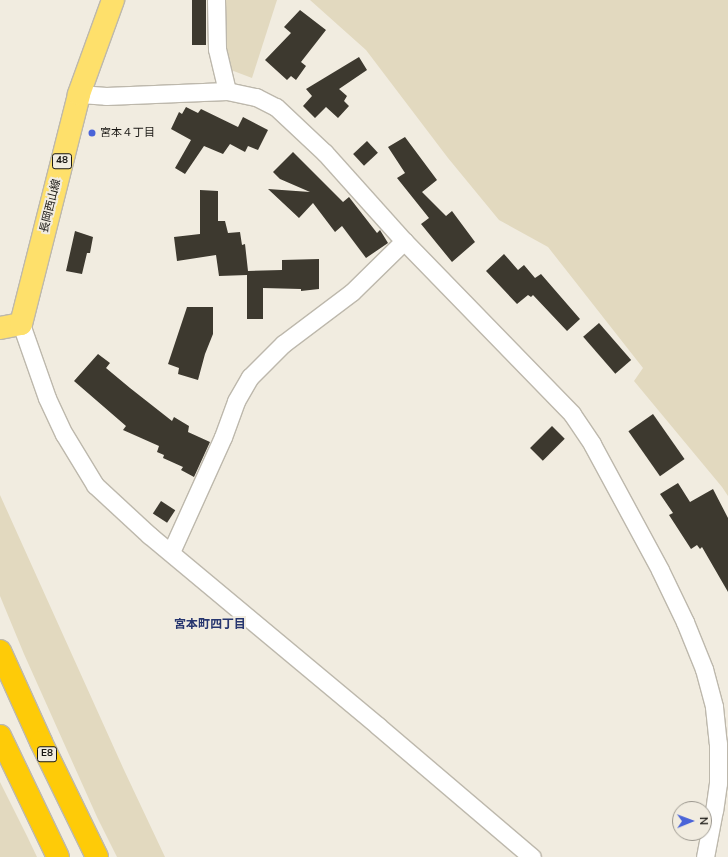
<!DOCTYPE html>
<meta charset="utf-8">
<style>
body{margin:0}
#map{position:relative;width:728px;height:857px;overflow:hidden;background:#f1ece0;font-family:"Nunito Sans","Noto Sans JP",sans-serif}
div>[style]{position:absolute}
.green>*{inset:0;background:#e2d9bf}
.building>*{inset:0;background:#3d392f;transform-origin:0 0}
.roads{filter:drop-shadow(1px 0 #bdb8ac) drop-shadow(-1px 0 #bdb8ac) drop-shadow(0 1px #bdb8ac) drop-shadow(0 -1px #bdb8ac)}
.minor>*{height:17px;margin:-8.5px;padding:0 8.5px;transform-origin:8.5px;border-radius:8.5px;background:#fff}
.primary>*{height:22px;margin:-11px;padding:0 11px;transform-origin:11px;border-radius:11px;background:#fee06b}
.motorway>*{height:22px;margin:-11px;padding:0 11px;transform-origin:11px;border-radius:11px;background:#fecb08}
.dots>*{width:11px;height:11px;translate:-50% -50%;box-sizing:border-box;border:2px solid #f1ece0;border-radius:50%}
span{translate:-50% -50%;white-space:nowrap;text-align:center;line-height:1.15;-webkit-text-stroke:4px #f1ece0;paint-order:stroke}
.shield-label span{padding:1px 3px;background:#f1ece0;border:1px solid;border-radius:3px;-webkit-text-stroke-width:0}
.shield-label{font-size:10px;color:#191713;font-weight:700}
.poi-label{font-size:11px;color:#191713}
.left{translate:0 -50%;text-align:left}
.street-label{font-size:11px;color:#191713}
.neighbourhood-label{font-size:12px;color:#27366f;font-weight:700}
.north{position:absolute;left:672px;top:801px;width:40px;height:40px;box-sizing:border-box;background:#f1ece0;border:1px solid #9b978e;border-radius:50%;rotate:89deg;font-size:11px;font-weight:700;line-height:16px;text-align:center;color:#191713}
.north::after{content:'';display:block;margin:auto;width:14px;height:18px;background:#4a64d8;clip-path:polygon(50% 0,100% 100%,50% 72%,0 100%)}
</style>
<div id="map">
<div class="green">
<i style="clip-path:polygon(221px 0,277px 0,252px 78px,223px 67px)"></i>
<i style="clip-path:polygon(310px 0,728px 0,728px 496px,722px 487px,634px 381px,643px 368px,548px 247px,499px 220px,448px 158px,366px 50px)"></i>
<i style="clip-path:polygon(0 495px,124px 770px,165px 857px,117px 857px,97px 817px,24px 654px,0 596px)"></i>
<i style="clip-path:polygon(0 782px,27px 836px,37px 857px,0 857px)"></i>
</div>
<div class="building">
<i style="left:192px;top:0;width:14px;height:45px"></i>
<i style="clip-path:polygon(300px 10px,326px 30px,301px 62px,306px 66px,296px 80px,291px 76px,287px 80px,265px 60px,291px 33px,284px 27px)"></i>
<i style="clip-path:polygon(359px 57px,367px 70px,339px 89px,347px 96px,344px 101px,349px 106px,338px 118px,326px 107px,315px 118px,303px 106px,312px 96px,306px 89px)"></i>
<i style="clip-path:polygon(186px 107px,198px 113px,201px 109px,238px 127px,243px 117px,268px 130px,258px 150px,248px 146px,245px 152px,230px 144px,223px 154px,204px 146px,185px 174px,175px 168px,191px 140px,171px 129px,179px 112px,182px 114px)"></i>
<i style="clip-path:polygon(405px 137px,437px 180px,422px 192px,446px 216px,452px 211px,475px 242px,452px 262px,421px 224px,429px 218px,397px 178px,405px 173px,388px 147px)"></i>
<i style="left:367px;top:141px;width:16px;height:19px;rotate:47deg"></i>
<i style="clip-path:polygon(293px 152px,343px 202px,349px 197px,377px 233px,380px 230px,388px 243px,366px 258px,342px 226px,335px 232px,313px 203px,299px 218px,268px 189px,310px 192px,280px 179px,273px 172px)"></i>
<i style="clip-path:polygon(200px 190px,218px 191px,218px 221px,225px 221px,228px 233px,240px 232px,242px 245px,245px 244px,248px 271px,282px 270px,282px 260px,319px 259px,319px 289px,301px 291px,301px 289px,263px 288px,263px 319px,247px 319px,247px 275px,219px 276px,216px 255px,177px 261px,174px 237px,200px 234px)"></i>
<i style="clip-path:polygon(75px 231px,93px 237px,90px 253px,87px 253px,82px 274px,66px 271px)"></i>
<i style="clip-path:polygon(504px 254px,518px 270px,524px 265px,535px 278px,541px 274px,580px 319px,567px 331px,533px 295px,531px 297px,528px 295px,517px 304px,486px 271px)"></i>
<i style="clip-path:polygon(187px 307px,213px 307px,213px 334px,205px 354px,198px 380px,178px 374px,179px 368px,168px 364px)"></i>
<i style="left:599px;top:323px;width:49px;height:21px;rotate:49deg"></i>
<i style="clip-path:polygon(98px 354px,110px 363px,106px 368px,130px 388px,172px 421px,174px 417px,189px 426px,188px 432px,210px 442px,194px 477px,181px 470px,183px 467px,163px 458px,164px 455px,157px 452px,159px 446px,123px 430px,126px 426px,74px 381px)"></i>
<i style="left:653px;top:414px;width:55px;height:30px;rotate:55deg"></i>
<i style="left:552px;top:426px;width:18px;height:31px;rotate:45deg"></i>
<i style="clip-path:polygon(678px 483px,690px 502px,713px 489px,728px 518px,728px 592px,702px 547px,700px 549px,697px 545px,691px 549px,669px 515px,673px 513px,660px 494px)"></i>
<i style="left:161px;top:501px;width:17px;height:15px;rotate:33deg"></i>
</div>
<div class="roads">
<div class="minor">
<i style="left:216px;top:0;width:49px;rotate:88.8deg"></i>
<i style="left:217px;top:49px;width:43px;rotate:76.6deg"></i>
<i style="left:79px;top:94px;width:27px;rotate:4deg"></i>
<i style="left:106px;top:96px;width:121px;rotate:-2.4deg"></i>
<i style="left:227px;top:91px;width:30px;rotate:12deg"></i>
<i style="left:256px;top:97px;width:22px;rotate:27deg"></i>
<i style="left:276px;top:107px;width:67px;rotate:43.2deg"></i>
<i style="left:325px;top:153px;width:118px;rotate:48.1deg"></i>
<i style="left:404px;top:241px;width:241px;rotate:45.8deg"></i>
<i style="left:572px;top:414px;width:36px;rotate:56deg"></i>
<i style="left:592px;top:444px;width:143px;rotate:61.6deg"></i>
<i style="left:660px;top:570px;width:58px;rotate:64.3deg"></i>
<i style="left:685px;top:622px;width:51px;rotate:68deg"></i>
<i style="left:704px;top:669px;width:39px;rotate:75deg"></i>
<i style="left:714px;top:707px;width:36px;rotate:84deg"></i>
<i style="left:718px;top:743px;width:40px;rotate:90deg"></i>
<i style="left:718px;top:783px;width:27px;rotate:98deg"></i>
<i style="left:714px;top:810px;width:48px;rotate:100.8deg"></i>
<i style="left:21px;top:324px;width:78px;rotate:70.6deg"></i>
<i style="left:47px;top:398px;width:40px;rotate:65deg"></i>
<i style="left:64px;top:434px;width:60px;rotate:58.7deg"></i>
<i style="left:95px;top:485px;width:74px;rotate:42.8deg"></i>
<i style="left:149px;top:535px;width:298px;rotate:39.8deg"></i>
<i style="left:378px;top:726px;width:202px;rotate:40.4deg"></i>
<i style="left:171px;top:552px;width:126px;rotate:-65.7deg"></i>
<i style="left:223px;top:437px;width:38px;rotate:-70deg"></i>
<i style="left:236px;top:401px;width:28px;rotate:-60deg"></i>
<i style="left:250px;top:377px;width:47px;rotate:-45deg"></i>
<i style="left:283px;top:344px;width:86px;rotate:-37deg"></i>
<i style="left:352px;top:292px;width:73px;rotate:-44.4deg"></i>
</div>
<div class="primary">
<i style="left:0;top:328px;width:21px;rotate:-11deg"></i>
<i style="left:21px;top:324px;width:237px;rotate:-75.8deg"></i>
<i style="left:79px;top:94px;width:100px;rotate:-70.1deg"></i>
</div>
<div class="motorway">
<i style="left:0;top:651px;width:100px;rotate:65.7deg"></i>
<i style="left:41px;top:742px;width:128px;rotate:64deg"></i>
<i style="left:0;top:736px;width:134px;rotate:64.4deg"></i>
</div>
</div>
<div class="dots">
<i style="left:92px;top:133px;background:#4a64d8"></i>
</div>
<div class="shield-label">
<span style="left:62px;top:161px">48</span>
<span style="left:47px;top:754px">E8</span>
</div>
<div class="poi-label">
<span class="left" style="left:100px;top:133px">宮本４丁目</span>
</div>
<div class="street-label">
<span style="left:51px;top:206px;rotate:-76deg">長岡西山線</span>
</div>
<div class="neighbourhood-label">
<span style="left:210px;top:625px">宮本町四丁目</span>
</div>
<div class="north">N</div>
</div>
